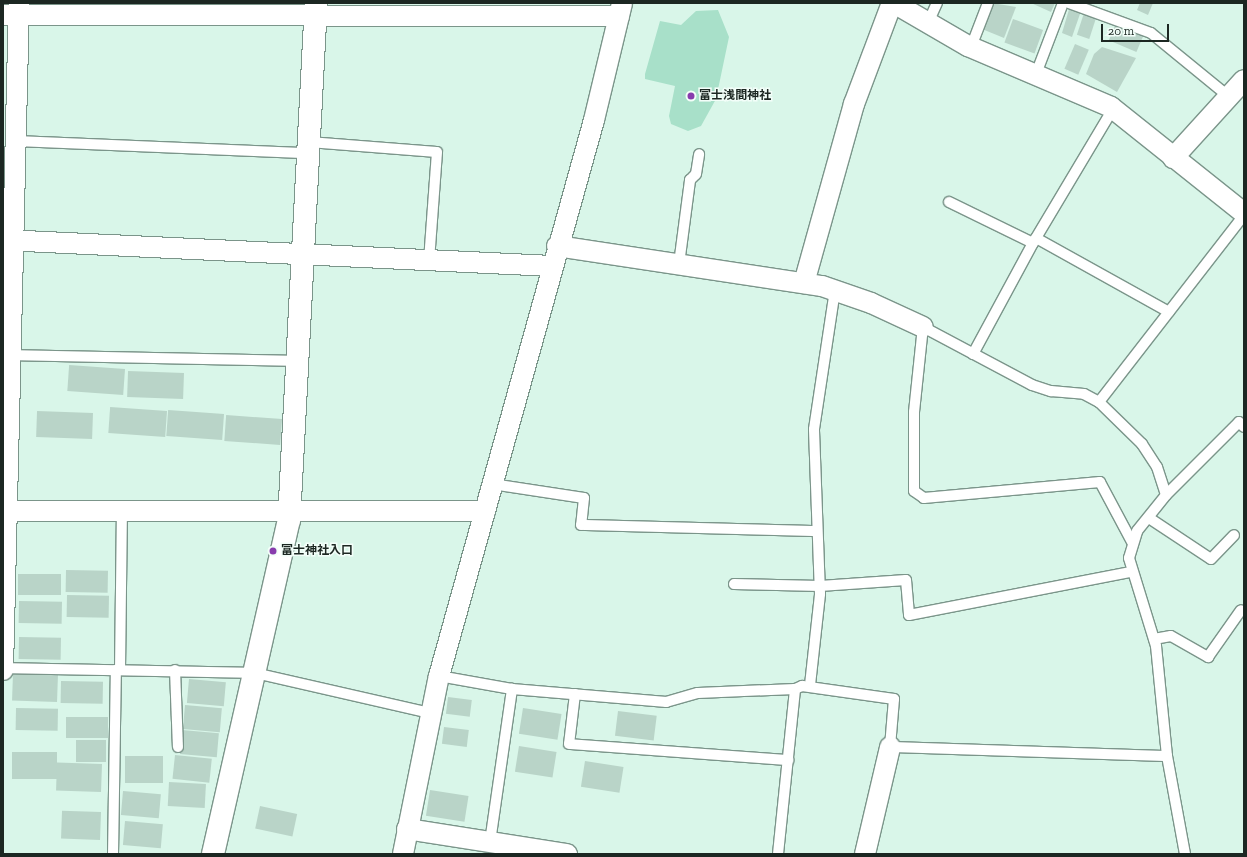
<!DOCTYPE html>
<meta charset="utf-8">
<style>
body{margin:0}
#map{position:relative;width:1247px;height:857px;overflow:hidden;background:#d9f6e9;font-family:"Zilla Slab","Noto Sans JP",serif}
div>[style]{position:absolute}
.green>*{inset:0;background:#a8e0c9}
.building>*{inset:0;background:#b9d4c8;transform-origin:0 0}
.roads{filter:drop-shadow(1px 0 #7b958a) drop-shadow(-1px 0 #7b958a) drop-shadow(0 1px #7b958a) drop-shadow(0 -1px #7b958a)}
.service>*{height:10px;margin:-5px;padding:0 5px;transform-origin:5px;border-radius:5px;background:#fff}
.minor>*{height:20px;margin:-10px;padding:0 10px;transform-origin:10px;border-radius:10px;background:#fff}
.tertiary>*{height:22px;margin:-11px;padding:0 11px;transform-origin:11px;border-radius:11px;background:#fff}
.dots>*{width:11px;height:11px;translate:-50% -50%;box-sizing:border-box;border:2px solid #f3fef9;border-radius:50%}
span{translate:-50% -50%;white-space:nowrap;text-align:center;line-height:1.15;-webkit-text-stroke:3px #f3fef9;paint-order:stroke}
.poi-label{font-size:12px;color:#1c2722;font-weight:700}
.left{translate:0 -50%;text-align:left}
.frame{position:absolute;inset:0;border:4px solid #1c2722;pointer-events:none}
.scale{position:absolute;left:1101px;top:24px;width:68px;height:18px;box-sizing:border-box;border:2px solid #1c2722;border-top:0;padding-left:5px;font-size:12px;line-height:14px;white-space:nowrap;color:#1c2722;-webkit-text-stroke:3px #f3fef9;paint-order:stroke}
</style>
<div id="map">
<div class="green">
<i style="clip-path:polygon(718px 10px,729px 37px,716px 99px,701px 126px,688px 131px,671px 124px,669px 116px,675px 86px,645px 79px,645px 74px,660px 21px,681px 25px,696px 11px)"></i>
</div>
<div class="building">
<i style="clip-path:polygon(992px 3px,1016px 7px,1004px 38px,982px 29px)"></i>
<i style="clip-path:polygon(1031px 3px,1055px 3px,1051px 12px)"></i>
<i style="clip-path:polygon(1140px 3px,1153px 3px,1148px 15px,1137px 10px)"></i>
<i style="clip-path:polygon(1070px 6px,1081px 11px,1072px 37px,1062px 33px)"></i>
<i style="left:1084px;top:13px;width:13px;height:23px;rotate:18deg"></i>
<i style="left:1013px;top:19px;width:32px;height:25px;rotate:20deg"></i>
<i style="left:1117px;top:21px;width:30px;height:21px;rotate:23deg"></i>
<i style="left:1075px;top:44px;width:15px;height:27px;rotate:23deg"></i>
<i style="clip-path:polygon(1102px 47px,1136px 58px,1117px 92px,1086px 74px,1094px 54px)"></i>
<i style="left:125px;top:369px;width:26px;height:56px;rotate:94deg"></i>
<i style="left:184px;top:373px;width:26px;height:56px;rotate:92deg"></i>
<i style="left:167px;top:411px;width:26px;height:57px;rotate:94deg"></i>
<i style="left:93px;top:413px;width:26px;height:56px;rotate:92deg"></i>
<i style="left:224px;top:414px;width:26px;height:56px;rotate:94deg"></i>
<i style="left:282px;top:419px;width:26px;height:56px;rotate:94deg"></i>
<i style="left:66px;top:570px;width:42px;height:22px;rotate:1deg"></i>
<i style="left:18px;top:574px;width:43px;height:21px"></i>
<i style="left:67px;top:595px;width:42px;height:22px;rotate:1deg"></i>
<i style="left:19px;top:601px;width:43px;height:22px;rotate:1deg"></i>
<i style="left:19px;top:637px;width:42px;height:22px;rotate:1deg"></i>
<i style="left:58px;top:674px;width:28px;height:45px;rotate:92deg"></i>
<i style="left:189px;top:679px;width:37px;height:24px;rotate:5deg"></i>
<i style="left:61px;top:681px;width:42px;height:22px;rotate:1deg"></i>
<i style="left:448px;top:697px;width:24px;height:17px;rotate:7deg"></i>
<i style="left:185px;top:705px;width:37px;height:24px;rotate:5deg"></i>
<i style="left:16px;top:708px;width:42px;height:22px;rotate:1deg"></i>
<i style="left:523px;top:708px;width:39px;height:26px;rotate:9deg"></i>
<i style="left:618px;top:711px;width:39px;height:25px;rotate:7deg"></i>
<i style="left:66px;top:717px;width:42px;height:21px"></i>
<i style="left:444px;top:727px;width:25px;height:17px;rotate:7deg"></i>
<i style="left:182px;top:730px;width:37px;height:24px;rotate:5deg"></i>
<i style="left:76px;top:740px;width:30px;height:22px"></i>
<i style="left:519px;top:746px;width:38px;height:26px;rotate:9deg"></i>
<i style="left:12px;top:752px;width:45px;height:27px"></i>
<i style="left:175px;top:755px;width:37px;height:24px;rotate:6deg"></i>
<i style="left:125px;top:756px;width:38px;height:27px"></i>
<i style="left:585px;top:761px;width:39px;height:26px;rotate:9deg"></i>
<i style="left:102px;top:764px;width:28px;height:45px;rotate:92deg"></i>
<i style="left:169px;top:782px;width:37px;height:24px;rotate:3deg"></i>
<i style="left:430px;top:790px;width:39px;height:26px;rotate:9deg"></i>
<i style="left:123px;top:791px;width:38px;height:24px;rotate:5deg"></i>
<i style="left:260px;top:806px;width:38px;height:23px;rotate:12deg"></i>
<i style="left:101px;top:812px;width:28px;height:39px;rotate:92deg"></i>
<i style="left:125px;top:821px;width:38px;height:24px;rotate:5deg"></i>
</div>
<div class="roads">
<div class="service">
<i style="left:1069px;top:3px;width:87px;rotate:20.1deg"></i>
<i style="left:1151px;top:33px;width:99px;rotate:39.3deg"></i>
<i style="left:928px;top:23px;width:22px;rotate:-66deg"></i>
<i style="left:971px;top:47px;width:47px;rotate:-68.9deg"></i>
<i style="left:1036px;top:74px;width:76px;rotate:-69.2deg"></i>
<i style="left:16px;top:141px;width:292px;rotate:2.4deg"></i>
<i style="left:309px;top:142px;width:128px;rotate:4.5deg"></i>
<i style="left:437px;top:152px;width:108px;rotate:94.2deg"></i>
<i style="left:949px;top:202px;width:93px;rotate:26deg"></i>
<i style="left:1036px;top:238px;width:152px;rotate:29.1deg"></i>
<i style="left:679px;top:264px;width:85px;rotate:-82.5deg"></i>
<i style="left:690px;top:180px;width:8px;rotate:-45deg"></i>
<i style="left:696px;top:174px;width:20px;rotate:-81deg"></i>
<i style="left:973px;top:354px;width:126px;rotate:-61.6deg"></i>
<i style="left:1033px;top:243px;width:156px;rotate:-59.2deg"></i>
<i style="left:11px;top:355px;width:286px;rotate:1.2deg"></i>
<i style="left:1099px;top:402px;width:237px;rotate:-52.2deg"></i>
<i style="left:492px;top:484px;width:93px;rotate:8.7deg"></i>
<i style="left:584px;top:498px;width:27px;rotate:96deg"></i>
<i style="left:581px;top:525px;width:236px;rotate:1.5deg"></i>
<i style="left:1149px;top:518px;width:74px;rotate:33.5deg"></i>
<i style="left:1211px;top:559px;width:33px;rotate:-46deg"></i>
<i style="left:1132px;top:542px;width:68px;rotate:-118.1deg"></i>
<i style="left:1100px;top:482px;width:177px;rotate:174.8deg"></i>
<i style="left:924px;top:498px;width:12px;rotate:-145deg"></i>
<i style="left:914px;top:491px;width:79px;rotate:-90deg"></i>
<i style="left:914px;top:412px;width:85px;rotate:-84deg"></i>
<i style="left:923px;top:327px;width:123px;rotate:28deg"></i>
<i style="left:1032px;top:385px;width:20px;rotate:18deg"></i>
<i style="left:1051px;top:391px;width:33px;rotate:5deg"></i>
<i style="left:1084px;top:394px;width:17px;rotate:28deg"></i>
<i style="left:1099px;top:402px;width:60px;rotate:44.3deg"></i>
<i style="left:1142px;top:444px;width:27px;rotate:57deg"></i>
<i style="left:1157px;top:467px;width:29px;rotate:72deg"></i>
<i style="left:734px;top:584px;width:86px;rotate:1.3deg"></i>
<i style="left:820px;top:586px;width:86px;rotate:-4deg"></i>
<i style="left:906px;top:580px;width:35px;rotate:85deg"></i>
<i style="left:909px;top:615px;width:226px;rotate:-11deg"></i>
<i style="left:1154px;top:639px;width:17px;rotate:-10deg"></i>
<i style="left:1171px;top:636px;width:43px;rotate:29.6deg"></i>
<i style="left:1208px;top:657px;width:57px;rotate:-54.9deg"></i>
<i style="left:3px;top:668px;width:252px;rotate:1.1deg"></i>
<i style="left:255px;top:673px;width:180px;rotate:12.9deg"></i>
<i style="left:120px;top:670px;width:160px;rotate:-89.3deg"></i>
<i style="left:175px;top:670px;width:77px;rotate:87.8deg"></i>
<i style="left:439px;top:676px;width:74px;rotate:10.1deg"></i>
<i style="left:512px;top:689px;width:155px;rotate:4.8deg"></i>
<i style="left:666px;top:702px;width:33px;rotate:-16deg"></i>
<i style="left:698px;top:693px;width:97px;rotate:-2.4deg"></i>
<i style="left:810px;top:685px;width:92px;rotate:-83.7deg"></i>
<i style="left:820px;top:594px;width:165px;rotate:-92.1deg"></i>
<i style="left:814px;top:429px;width:141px;rotate:-81.4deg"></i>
<i style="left:575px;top:694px;width:50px;rotate:96.8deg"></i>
<i style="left:569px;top:744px;width:220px;rotate:4.2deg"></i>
<i style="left:490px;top:842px;width:155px;rotate:-81.8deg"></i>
<i style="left:113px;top:854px;width:184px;rotate:-89.1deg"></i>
<i style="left:778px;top:854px;width:166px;rotate:-84.1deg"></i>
<i style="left:795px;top:689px;width:8px;rotate:-23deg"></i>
<i style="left:802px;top:686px;width:93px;rotate:8deg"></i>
<i style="left:894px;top:699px;width:48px;rotate:94.8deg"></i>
<i style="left:890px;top:747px;width:277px;rotate:1.9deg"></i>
<i style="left:1185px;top:854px;width:100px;rotate:-100.4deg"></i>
<i style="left:1167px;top:756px;width:111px;rotate:-95.7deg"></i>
<i style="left:1156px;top:646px;width:92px;rotate:-107.1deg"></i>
<i style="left:1129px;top:558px;width:28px;rotate:-73deg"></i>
<i style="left:1137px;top:531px;width:46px;rotate:-51.1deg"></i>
<i style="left:1166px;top:495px;width:103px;rotate:-45deg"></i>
<i style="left:1239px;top:422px;width:7px;rotate:45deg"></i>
</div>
<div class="minor">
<i style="left:894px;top:3px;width:86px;rotate:30.2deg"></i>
<i style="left:968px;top:46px;width:155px;rotate:23.1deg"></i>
<i style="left:1111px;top:107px;width:170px;rotate:38.6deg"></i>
<i style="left:3px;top:15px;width:616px;rotate:0.09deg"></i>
<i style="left:1173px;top:158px;width:105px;rotate:-47.7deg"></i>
<i style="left:3px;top:240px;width:550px;rotate:2.71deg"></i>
<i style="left:557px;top:246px;width:268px;rotate:8.6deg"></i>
<i style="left:822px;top:286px;width:52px;rotate:19.1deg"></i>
<i style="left:871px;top:303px;width:57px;rotate:24.8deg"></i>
<i style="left:804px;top:283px;width:186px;rotate:-74.4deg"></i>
<i style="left:854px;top:104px;width:108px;rotate:-69.4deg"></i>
<i style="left:3px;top:511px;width:482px"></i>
<i style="left:3px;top:670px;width:667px;rotate:-88.63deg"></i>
<i style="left:407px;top:829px;width:162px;rotate:8.9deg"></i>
<i style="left:403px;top:854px;width:182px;rotate:-78.6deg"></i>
<i style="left:439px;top:676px;width:577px;rotate:-74.42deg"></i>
<i style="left:594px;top:120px;width:120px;rotate:-76.5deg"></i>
<i style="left:865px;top:854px;width:110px;rotate:-76.8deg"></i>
</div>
<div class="tertiary">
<i style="left:213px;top:854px;width:343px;rotate:-77.2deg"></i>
<i style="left:289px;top:520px;width:518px;rotate:-87.01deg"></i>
</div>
</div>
<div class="dots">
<i style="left:691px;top:96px;background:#883cad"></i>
<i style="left:273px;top:551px;background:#883cad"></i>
</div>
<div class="poi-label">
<span class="left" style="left:699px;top:96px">富士浅間神社</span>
<span class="left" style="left:281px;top:551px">富士神社入口</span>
</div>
<div class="frame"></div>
<div class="scale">20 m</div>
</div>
